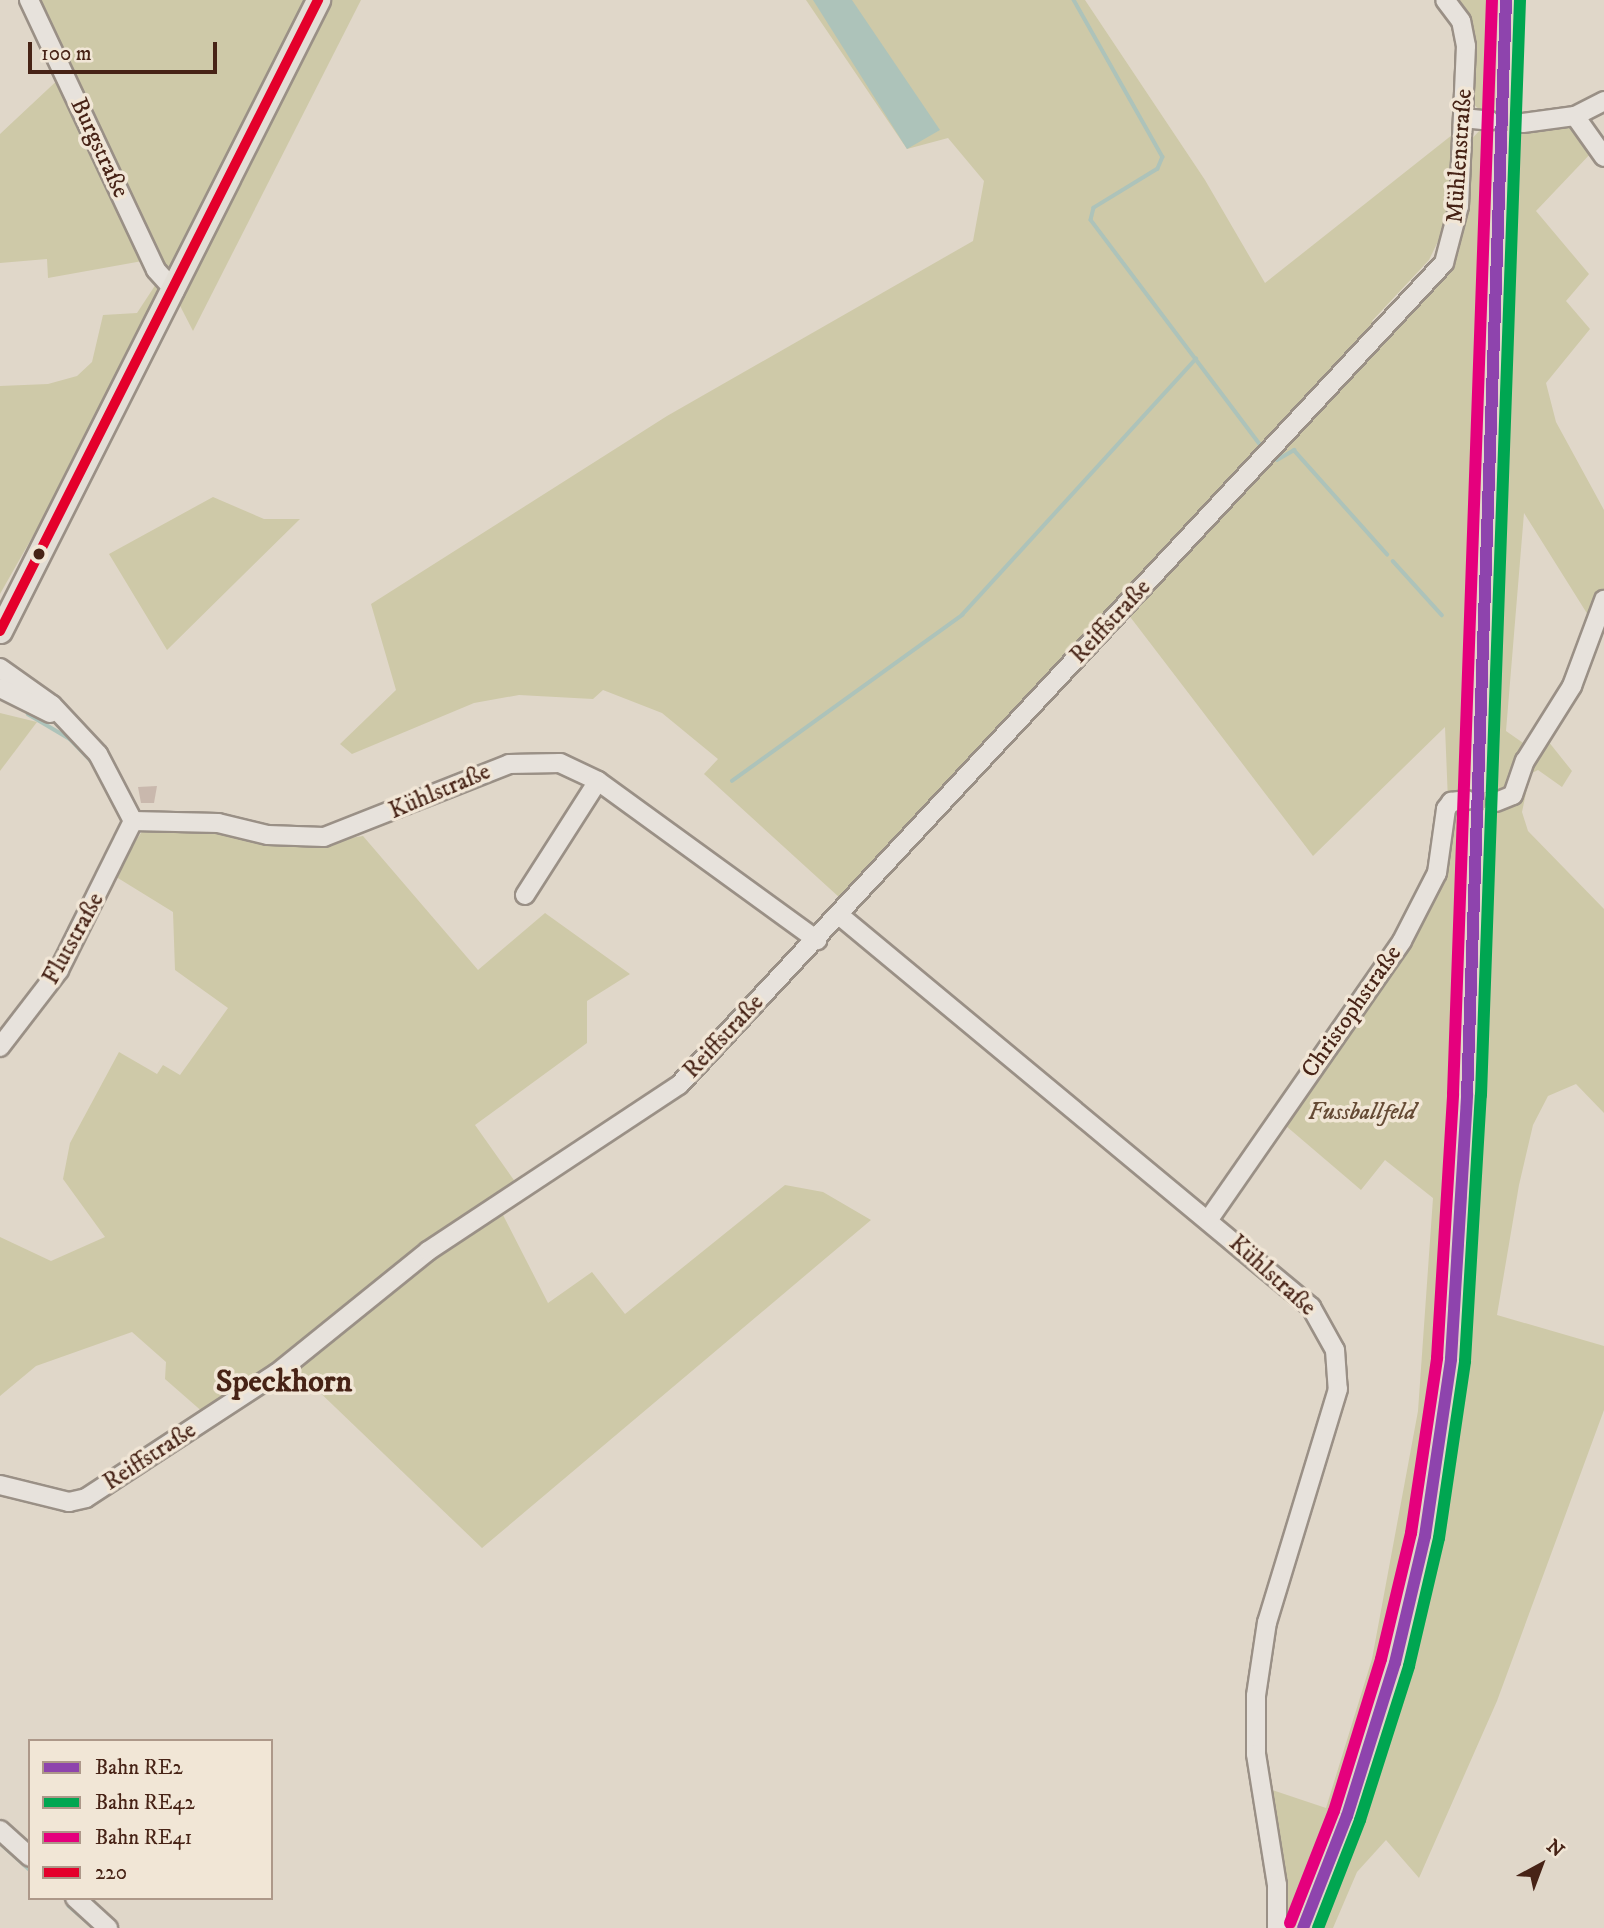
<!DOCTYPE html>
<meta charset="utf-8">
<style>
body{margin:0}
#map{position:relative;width:1604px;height:1928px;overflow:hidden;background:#e0d7c9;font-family:"IM FELL DW Pica",serif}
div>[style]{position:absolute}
.green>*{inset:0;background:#cec9a8}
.water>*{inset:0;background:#adc3ba}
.stream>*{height:3.5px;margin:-1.75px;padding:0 1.75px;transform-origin:1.75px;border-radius:1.75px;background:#adc3ba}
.building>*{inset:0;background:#c9b8ad}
.minor-tunnel>*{height:18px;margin-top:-9px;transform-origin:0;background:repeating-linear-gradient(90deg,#c1b3a5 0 18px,transparent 0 27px)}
.roads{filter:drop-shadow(2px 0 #9a9086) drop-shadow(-2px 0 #9a9086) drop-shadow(0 2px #9a9086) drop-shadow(0 -2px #9a9086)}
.minor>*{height:18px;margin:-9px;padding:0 9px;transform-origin:9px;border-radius:9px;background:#e7e2dc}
.major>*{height:23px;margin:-11.5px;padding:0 11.5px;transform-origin:11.5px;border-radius:11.5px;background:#e3ded6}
.bus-1>*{height:10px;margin:-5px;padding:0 5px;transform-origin:5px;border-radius:5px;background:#e4002b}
.rail-1>*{height:12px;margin:-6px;padding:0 6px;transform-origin:6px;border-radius:6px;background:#8e44ad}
.rail-2>*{height:12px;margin:-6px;padding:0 6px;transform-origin:6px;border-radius:6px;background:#00a651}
.rail-3>*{height:12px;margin:-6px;padding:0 6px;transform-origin:6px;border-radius:6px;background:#e5007d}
.dots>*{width:19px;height:19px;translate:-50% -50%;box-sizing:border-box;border:4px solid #f1e6d6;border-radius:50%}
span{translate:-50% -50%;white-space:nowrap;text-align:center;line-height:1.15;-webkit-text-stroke:7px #f1e6d6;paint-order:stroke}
.street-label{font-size:24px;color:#472316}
.park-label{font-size:24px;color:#654a34;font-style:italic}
.district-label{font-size:32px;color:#472316;font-weight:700}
.legend{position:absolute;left:28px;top:1739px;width:245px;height:161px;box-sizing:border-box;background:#f1e6d6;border:2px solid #ad9889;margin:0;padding:9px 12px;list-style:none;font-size:21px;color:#472316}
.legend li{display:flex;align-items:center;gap:14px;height:35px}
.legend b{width:35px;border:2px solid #ad9889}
.north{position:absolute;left:1506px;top:1830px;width:70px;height:70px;-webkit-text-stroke:5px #f1e6d6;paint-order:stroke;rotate:41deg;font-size:19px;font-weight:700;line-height:28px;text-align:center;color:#472316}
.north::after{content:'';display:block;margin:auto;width:24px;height:32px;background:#472316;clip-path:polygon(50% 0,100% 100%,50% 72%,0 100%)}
.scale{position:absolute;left:28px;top:42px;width:189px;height:32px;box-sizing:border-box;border:4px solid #472316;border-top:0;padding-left:9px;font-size:21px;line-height:24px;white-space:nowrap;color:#472316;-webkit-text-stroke:5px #f1e6d6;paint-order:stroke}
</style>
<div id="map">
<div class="green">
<i style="clip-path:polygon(31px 0,361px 0,193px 331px,157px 261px)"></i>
<i style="clip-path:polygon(806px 0,1085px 0,1205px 180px,1265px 283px,1452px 135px,1446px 225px,1429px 260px,1372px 321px,1387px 338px,1459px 252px,1468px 143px,1480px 130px,1493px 129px,1466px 793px,1448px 801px,1445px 727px,1313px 856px,1118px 601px,840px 898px,704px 774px,718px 759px,662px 713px,603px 690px,593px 699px,519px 695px,474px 703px,352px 754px,340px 744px,396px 690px,371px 604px,667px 416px,973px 241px,984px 181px,948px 138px,907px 149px)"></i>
<i style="clip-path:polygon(1451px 0,1498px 0,1495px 115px,1483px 113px,1470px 101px)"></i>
<i style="clip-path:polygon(63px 75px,148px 260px,48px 278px,47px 259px,0 263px,0 134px)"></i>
<i style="clip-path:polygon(1568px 124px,1593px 151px,1536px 211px,1589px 274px,1566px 301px,1590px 329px,1546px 383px,1556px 422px,1604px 510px,1604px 589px,1593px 623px,1524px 513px,1506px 731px,1529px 747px,1512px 791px,1492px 795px,1519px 129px)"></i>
<i style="clip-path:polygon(158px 281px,167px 300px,0 594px,0 386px,48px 384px,77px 376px,92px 362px,103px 315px,137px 313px)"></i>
<i style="clip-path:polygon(213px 497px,264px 519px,300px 519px,167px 650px,109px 554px)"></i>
<i style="clip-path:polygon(0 713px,37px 722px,0 771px)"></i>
<i style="clip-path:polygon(1544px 736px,1572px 771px,1562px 787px,1538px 770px,1530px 774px,1522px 812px,1528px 831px,1604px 909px,1604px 1113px,1576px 1084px,1548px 1096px,1533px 1125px,1519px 1185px,1497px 1315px,1604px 1346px,1604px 1410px,1497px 1701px,1419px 1878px,1386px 1840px,1357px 1872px,1333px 1928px,1320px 1928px,1397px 1716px,1440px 1539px,1472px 1298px,1494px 804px,1502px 804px)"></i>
<i style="clip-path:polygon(1467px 804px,1450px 1233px,1425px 1477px,1385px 1663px,1353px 1765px,1295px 1928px,1281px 1928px,1266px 1788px,1326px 1808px,1372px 1659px,1418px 1411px,1433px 1198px,1385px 1160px,1361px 1190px,1279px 1120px,1406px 942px,1449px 810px)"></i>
<i style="clip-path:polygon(145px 827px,225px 828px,301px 846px,363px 836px,478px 970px,545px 913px,630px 974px,587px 1001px,587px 1043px,475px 1125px,516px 1183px,503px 1215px,548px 1303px,592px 1272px,625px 1314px,785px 1185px,823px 1192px,871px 1220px,482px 1548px,286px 1360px,205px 1414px,165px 1379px,166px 1362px,132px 1332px,36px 1366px,0 1396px,0 1237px,51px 1261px,105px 1237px,63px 1179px,70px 1143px,119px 1052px,157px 1074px,163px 1065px,180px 1075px,228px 1008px,175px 970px,173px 912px,113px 875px)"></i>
</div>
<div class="water">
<i style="clip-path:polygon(813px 0,852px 0,940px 130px,907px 149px)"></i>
</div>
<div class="stream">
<i style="left:1074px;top:0;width:180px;rotate:60.5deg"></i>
<i style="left:1163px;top:157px;width:13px;rotate:113deg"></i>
<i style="left:1158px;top:169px;width:75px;rotate:148.6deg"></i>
<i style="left:1094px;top:208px;width:12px;rotate:104deg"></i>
<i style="left:1091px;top:220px;width:283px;rotate:53deg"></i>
<i style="left:1277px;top:460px;width:20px;rotate:-30deg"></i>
<i style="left:1294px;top:450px;width:140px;rotate:48.2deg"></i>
<i style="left:1393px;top:561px;width:73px;rotate:47.8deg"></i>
<i style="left:28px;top:714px;width:49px;rotate:30.8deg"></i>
<i style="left:70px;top:739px;width:36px;rotate:46deg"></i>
<i style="left:732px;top:781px;width:284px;rotate:-35.8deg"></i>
<i style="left:962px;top:615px;width:347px;rotate:-47.6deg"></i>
<i style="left:0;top:1843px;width:40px;rotate:42deg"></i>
<i style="left:69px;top:1906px;width:33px;rotate:41deg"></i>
</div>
<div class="building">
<i style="clip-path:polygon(157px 786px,154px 803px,141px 803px,138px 787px)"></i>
</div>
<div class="minor-tunnel">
<i style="left:1490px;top:121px;width:33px;rotate:3deg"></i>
<i style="left:1467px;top:800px;width:29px;rotate:4deg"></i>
</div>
<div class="roads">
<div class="minor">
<i style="left:29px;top:0;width:298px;rotate:64.8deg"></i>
<i style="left:156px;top:270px;width:28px;rotate:48deg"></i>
<i style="left:1575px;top:116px;width:50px;rotate:54.7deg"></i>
<i style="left:1463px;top:118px;width:27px;rotate:6deg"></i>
<i style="left:1523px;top:123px;width:52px;rotate:-7.7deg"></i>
<i style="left:1575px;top:116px;width:33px;rotate:-27deg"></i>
<i style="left:0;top:668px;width:64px;rotate:35.4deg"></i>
<i style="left:52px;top:705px;width:67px;rotate:46.8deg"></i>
<i style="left:98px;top:754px;width:76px;rotate:62.4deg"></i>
<i style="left:133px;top:821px;width:85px;rotate:1.3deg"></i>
<i style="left:218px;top:823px;width:51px;rotate:13.5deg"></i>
<i style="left:268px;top:835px;width:56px;rotate:2deg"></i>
<i style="left:324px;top:837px;width:199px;rotate:-21.5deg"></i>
<i style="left:509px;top:764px;width:51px;rotate:-1.1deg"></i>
<i style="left:560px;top:763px;width:42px;rotate:25.3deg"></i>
<i style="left:598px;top:781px;width:271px;rotate:36deg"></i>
<i style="left:0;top:688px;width:56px;rotate:26.6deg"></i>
<i style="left:1496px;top:802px;width:18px;rotate:-22deg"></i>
<i style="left:1513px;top:795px;width:36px;rotate:-71deg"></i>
<i style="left:1525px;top:761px;width:89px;rotate:-57.9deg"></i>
<i style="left:1572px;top:686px;width:92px;rotate:-69.6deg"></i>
<i style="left:525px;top:895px;width:135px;rotate:-57.4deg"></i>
<i style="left:839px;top:915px;width:614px;rotate:39.71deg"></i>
<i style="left:1311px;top:1307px;width:49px;rotate:60.8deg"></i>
<i style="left:1335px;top:1350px;width:39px;rotate:86deg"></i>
<i style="left:1338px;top:1389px;width:244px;rotate:106.9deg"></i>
<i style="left:1267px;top:1622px;width:75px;rotate:98.5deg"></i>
<i style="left:1256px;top:1696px;width:58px;rotate:90deg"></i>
<i style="left:1256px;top:1754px;width:133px;rotate:80.9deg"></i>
<i style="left:1277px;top:1885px;width:43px;rotate:90deg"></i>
<i style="left:0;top:1047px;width:97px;rotate:-52.5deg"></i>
<i style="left:59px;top:970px;width:166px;rotate:-63.6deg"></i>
<i style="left:1209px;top:1219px;width:338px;rotate:-55.2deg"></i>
<i style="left:1402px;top:941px;width:76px;rotate:-62.8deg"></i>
<i style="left:1437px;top:873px;width:65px;rotate:-82deg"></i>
<i style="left:1446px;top:809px;width:9px;rotate:-54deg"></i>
<i style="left:1451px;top:802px;width:16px;rotate:-7deg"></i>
<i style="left:0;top:1485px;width:71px;rotate:13.8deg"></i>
<i style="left:69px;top:1502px;width:17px;rotate:-13deg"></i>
<i style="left:86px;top:1498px;width:228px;rotate:-33.2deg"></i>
<i style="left:277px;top:1373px;width:194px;rotate:-38.9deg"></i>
<i style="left:428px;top:1251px;width:301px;rotate:-33.5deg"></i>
<i style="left:679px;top:1085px;width:1123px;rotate:-47.06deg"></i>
<i style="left:1444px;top:263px;width:59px;rotate:-75.3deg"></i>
<i style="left:1459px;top:206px;width:160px;rotate:-87.5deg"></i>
<i style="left:1466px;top:46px;width:25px;rotate:-101deg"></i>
<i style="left:1461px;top:21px;width:26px;rotate:-127deg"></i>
<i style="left:0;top:1830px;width:40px;rotate:42deg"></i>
<i style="left:75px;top:1898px;width:45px;rotate:42.3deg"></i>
</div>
<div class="major">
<i style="left:0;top:631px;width:707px;rotate:-63.25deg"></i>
</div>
</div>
<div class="bus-1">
<i style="left:0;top:631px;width:707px;rotate:-63.25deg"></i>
</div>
<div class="rail-1">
<i style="left:1303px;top:1928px;width:120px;rotate:-68.6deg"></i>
<i style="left:1347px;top:1816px;width:160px;rotate:-72.6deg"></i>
<i style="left:1395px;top:1663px;width:130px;rotate:-76.7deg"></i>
<i style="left:1425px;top:1536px;width:179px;rotate:-81.6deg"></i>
<i style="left:1451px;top:1359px;width:264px;rotate:-86.5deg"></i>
<i style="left:1467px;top:1095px;width:1096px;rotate:-87.96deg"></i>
</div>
<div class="rail-2">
<i style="left:1318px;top:1928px;width:116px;rotate:-68.7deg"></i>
<i style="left:1360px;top:1820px;width:162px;rotate:-72.3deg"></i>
<i style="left:1409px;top:1666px;width:131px;rotate:-76.8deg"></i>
<i style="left:1439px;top:1538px;width:179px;rotate:-81.6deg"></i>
<i style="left:1465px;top:1361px;width:266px;rotate:-86.6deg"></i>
<i style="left:1481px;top:1095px;width:1096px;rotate:-87.96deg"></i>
</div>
<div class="rail-3">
<i style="left:1290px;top:1923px;width:120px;rotate:-68.6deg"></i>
<i style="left:1334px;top:1811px;width:159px;rotate:-72.8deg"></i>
<i style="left:1381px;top:1659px;width:130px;rotate:-76.6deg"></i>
<i style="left:1411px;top:1533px;width:177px;rotate:-81.5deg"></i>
<i style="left:1437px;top:1358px;width:264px;rotate:-86.5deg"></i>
<i style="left:1453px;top:1094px;width:1095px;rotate:-87.96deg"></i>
</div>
<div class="dots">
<i style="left:39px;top:554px;background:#472316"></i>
</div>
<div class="street-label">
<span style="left:99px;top:148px;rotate:65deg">Burgstraße</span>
<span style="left:1460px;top:156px;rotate:-86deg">Mühlenstraße</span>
<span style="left:1111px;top:622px;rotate:-47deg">Reiffstraße</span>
<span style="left:440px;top:792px;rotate:-23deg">Kühlstraße</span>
<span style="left:74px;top:939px;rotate:-61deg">Flutstraße</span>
<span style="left:1352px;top:1012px;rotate:-55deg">Christophstraße</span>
<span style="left:724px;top:1037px;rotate:-47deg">Reiffstraße</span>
<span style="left:1272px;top:1276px;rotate:42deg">Kühlstraße</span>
<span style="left:150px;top:1457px;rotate:-33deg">Reiffstraße</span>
</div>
<div class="park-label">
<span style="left:1362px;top:1113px">Fussballfeld</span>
</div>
<div class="district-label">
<span style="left:284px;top:1382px">Speckhorn</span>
</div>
<ul class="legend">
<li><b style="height:9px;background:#8e44ad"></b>Bahn RE2</li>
<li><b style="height:9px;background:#00a651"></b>Bahn RE42</li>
<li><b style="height:9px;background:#e5007d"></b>Bahn RE41</li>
<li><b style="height:9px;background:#e4002b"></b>220</li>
</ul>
<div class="north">N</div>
<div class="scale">100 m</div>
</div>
